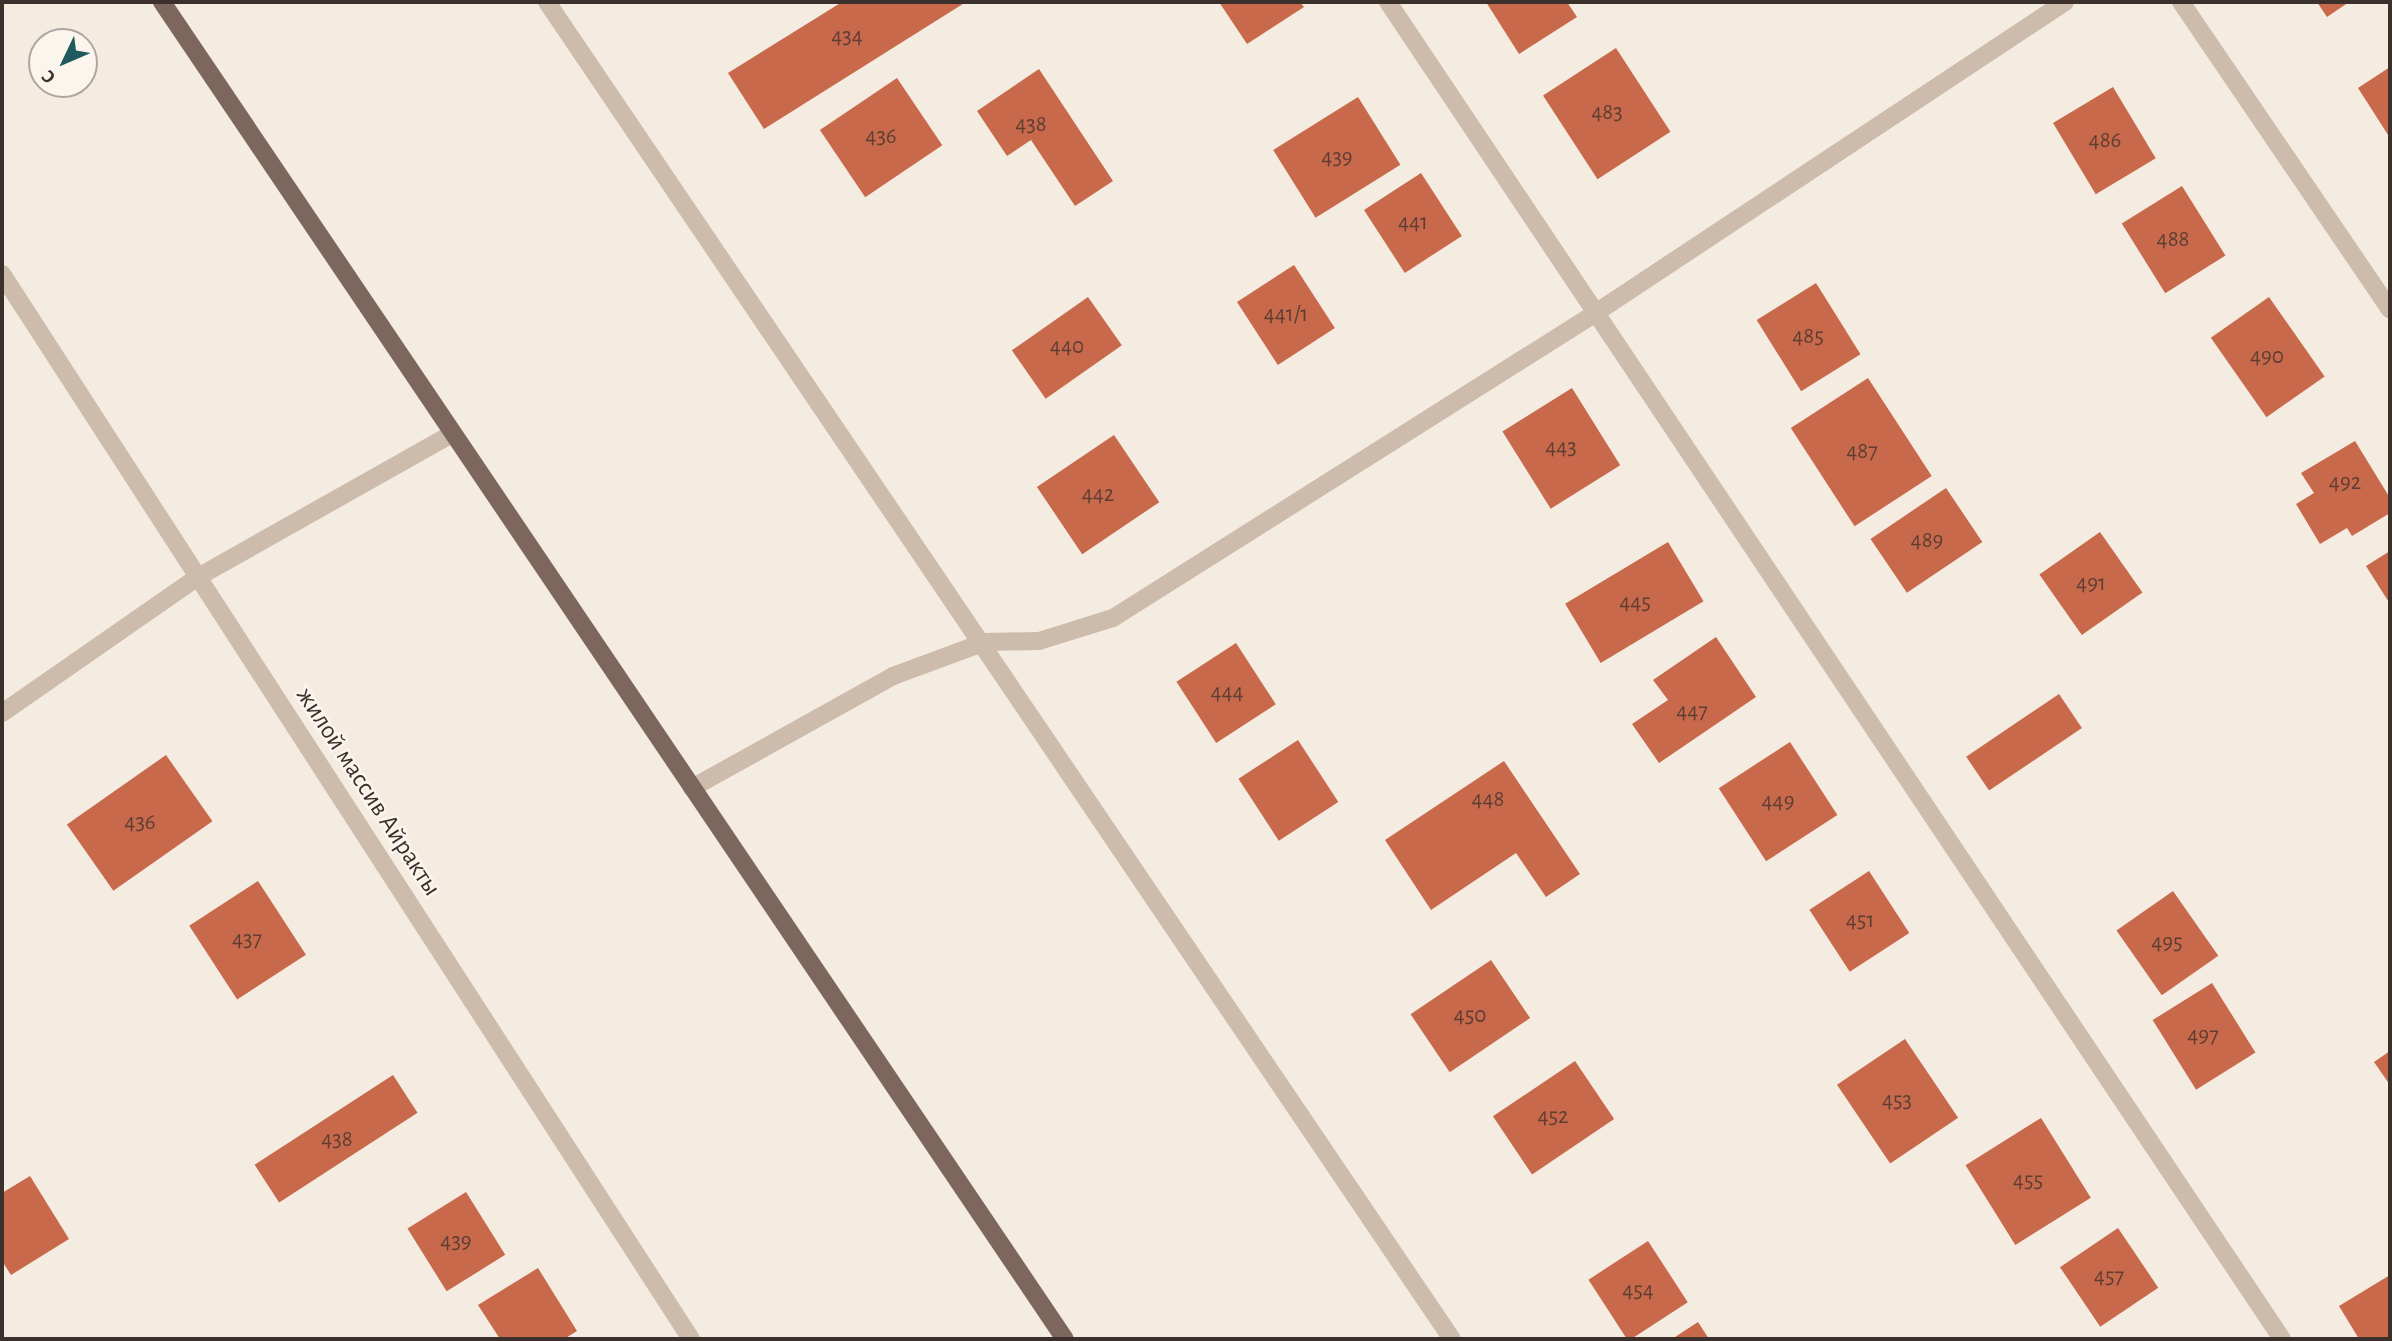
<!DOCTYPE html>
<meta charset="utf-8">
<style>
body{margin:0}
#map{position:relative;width:2392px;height:1341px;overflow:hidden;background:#f4ebe1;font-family:"Alegreya Sans",sans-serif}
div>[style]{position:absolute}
.building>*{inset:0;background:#c8694b;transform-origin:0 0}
.minor>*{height:18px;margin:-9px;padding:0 9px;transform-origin:9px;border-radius:9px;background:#cdbbac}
.major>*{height:18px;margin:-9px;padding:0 9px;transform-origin:9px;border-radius:9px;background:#7d675c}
span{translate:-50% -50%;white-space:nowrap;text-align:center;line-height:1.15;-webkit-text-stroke:5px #fbf5ee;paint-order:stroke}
.number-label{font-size:23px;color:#5e3e33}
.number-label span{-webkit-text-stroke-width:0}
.street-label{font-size:26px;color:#3b302b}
.frame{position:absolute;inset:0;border:4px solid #3b302b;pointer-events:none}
.north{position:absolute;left:28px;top:28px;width:70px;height:70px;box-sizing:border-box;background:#fbf5ee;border:2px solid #aea6a0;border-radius:50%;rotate:226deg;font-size:19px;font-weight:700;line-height:28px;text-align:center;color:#3b302b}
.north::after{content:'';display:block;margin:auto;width:24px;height:32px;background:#1f5a5e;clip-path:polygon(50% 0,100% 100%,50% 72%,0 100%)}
</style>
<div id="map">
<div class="building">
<i style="clip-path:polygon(842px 2px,966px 2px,764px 129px,728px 73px)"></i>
<i style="clip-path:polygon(1219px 2px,1300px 2px,1304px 7px,1247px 44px)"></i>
<i style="clip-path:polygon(1486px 2px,1567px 2px,1577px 17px,1519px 54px)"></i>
<i style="clip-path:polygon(2317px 2px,2349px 2px,2327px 17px)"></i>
<i style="left:1616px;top:48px;width:100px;height:87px;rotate:57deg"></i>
<i style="clip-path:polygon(2390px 67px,2390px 138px,2358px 88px)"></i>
<i style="clip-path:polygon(1039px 69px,1113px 181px,1075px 206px,1031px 140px,1007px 156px,977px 111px)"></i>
<i style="left:897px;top:78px;width:81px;height:93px;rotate:56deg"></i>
<i style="left:2113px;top:87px;width:83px;height:70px;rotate:59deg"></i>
<i style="left:1358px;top:97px;width:80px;height:100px;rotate:58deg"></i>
<i style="left:1421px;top:173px;width:75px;height:68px;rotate:57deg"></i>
<i style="left:2182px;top:186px;width:82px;height:71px;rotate:58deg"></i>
<i style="left:1294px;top:265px;width:75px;height:68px;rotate:57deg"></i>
<i style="left:1816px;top:283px;width:84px;height:70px;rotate:58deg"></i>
<i style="left:1088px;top:297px;width:59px;height:93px;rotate:55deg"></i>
<i style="left:2269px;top:297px;width:97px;height:71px;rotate:55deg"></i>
<i style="left:1868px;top:378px;width:117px;height:92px;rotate:57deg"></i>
<i style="left:1572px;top:388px;width:91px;height:82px;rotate:58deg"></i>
<i style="left:1114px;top:435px;width:81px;height:93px;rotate:56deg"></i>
<i style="clip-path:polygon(2355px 441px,2390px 498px,2390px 513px,2352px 536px,2347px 528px,2320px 544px,2296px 504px,2314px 493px,2301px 473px)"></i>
<i style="left:1946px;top:488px;width:65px;height:91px;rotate:56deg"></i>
<i style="left:2100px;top:532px;width:74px;height:74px;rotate:55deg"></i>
<i style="left:1668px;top:542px;width:69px;height:120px;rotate:59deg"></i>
<i style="clip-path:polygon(2390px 551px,2390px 604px,2366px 566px)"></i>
<i style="clip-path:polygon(1716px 637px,1756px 697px,1659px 763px,1632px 724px,1668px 700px,1653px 680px)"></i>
<i style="left:1236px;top:643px;width:73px;height:71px;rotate:57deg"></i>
<i style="left:2059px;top:694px;width:41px;height:112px;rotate:56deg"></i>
<i style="left:1298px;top:740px;width:74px;height:71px;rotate:57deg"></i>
<i style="left:1790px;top:742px;width:87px;height:85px;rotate:57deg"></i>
<i style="left:166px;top:755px;width:81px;height:121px;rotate:55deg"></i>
<i style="clip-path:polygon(1504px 761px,1580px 874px,1546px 897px,1516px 853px,1431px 910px,1385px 840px)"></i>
<i style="left:1869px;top:871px;width:74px;height:71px;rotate:57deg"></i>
<i style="left:258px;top:881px;width:88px;height:82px;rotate:57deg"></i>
<i style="left:2173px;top:891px;width:79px;height:69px;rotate:55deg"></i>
<i style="left:1491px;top:960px;width:70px;height:97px;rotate:56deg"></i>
<i style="left:2212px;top:983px;width:82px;height:70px;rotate:58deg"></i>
<i style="left:1905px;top:1039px;width:95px;height:82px;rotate:56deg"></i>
<i style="clip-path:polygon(2390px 1051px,2390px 1085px,2374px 1062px)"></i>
<i style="left:1575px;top:1061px;width:70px;height:99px;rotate:56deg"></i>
<i style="left:393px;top:1075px;width:45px;height:165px;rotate:57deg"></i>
<i style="left:2041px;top:1118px;width:94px;height:89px;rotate:58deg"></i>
<i style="clip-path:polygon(30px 1176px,69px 1239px,11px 1275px,2px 1261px,2px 1193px)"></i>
<i style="left:466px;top:1192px;width:74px;height:69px;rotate:58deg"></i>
<i style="left:2118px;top:1228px;width:72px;height:70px;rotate:56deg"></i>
<i style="left:1648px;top:1241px;width:73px;height:71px;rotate:57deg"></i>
<i style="clip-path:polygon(538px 1268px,577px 1331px,564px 1339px,500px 1339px,478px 1305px)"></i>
<i style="clip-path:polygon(2390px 1275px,2390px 1339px,2359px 1339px,2339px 1306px)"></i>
<i style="clip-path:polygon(1698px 1322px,1709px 1339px,1672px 1339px)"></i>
</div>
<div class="minor">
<i style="left:547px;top:2px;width:1614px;rotate:55.91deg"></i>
<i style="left:1388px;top:2px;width:1608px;rotate:56.23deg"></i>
<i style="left:2181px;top:2px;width:372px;rotate:55.8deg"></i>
<i style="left:2px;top:274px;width:1268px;rotate:57.1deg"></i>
<i style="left:2px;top:713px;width:239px;rotate:-34.8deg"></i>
<i style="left:198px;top:577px;width:291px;rotate:-29.4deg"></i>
<i style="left:692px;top:788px;width:230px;rotate:-29.1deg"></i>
<i style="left:893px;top:676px;width:98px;rotate:-20.3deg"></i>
<i style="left:985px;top:642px;width:54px;rotate:-1.1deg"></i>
<i style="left:1039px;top:641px;width:77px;rotate:-17.3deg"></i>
<i style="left:1113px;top:618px;width:569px;rotate:-32.29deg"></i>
<i style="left:1594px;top:314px;width:565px;rotate:-33.52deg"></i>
</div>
<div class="major">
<i style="left:162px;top:2px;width:1613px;rotate:55.97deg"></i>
</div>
<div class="number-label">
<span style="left:847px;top:37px">434</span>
<span style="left:1607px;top:113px">483</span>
<span style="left:1031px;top:125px">438</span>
<span style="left:881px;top:137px">436</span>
<span style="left:2105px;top:141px">486</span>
<span style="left:1337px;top:158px">439</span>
<span style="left:1413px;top:223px">441</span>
<span style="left:2173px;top:240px">488</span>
<span style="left:1286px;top:315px">441/1</span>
<span style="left:1808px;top:337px">485</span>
<span style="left:1067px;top:347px">440</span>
<span style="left:2267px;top:357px">490</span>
<span style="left:1561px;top:448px">443</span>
<span style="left:1862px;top:452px">487</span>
<span style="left:2345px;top:483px">492</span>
<span style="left:1098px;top:495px">442</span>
<span style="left:1927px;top:541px">489</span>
<span style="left:2091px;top:584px">491</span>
<span style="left:1635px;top:603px">445</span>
<span style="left:1227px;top:693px">444</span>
<span style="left:1692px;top:712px">447</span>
<span style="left:1488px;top:800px">448</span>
<span style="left:1778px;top:802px">449</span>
<span style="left:140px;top:823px">436</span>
<span style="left:1860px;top:921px">451</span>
<span style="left:247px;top:940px">437</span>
<span style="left:2167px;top:943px">495</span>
<span style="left:1470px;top:1016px">450</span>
<span style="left:2203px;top:1036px">497</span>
<span style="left:1897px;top:1101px">453</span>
<span style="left:1553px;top:1117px">452</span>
<span style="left:337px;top:1140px">438</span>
<span style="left:2028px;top:1181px">455</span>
<span style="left:456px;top:1242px">439</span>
<span style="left:2109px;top:1277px">457</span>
<span style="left:1638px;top:1291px">454</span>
</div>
<div class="street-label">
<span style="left:368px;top:792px;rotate:57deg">жилой массив Айракты</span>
</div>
<div class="frame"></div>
<div class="north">С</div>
</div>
